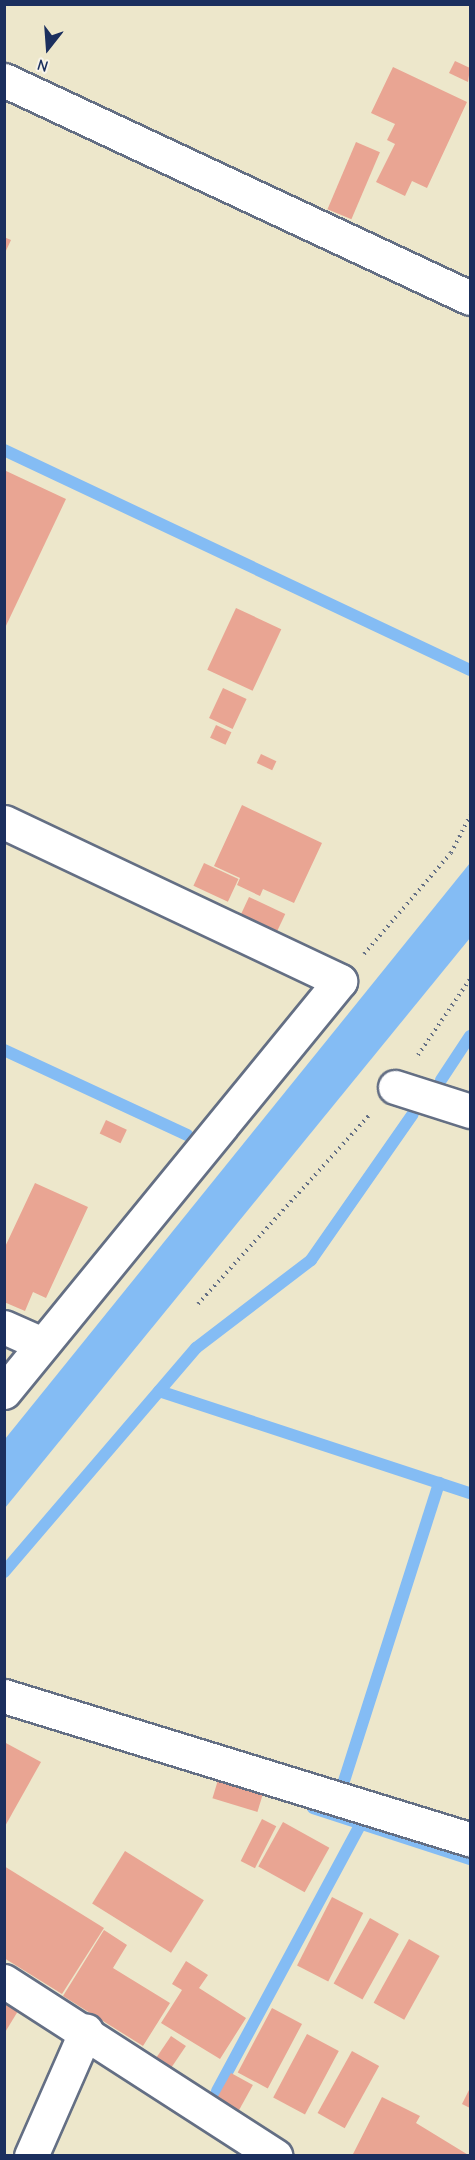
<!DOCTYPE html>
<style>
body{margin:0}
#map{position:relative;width:475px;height:2160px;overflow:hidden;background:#ede7cb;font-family:"Comic Neue",sans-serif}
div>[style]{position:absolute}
.water>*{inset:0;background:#84bcf4}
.stream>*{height:12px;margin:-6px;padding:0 6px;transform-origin:6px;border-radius:6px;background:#84bcf4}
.building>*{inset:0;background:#e9a593;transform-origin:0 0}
.path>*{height:4px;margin-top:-2px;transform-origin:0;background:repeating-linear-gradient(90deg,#646f84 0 1.5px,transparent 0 6px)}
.roads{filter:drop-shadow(2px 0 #646f84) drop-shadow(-2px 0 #646f84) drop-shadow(0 2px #646f84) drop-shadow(0 -2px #646f84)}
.minor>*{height:33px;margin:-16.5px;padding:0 16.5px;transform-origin:16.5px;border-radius:16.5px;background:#fff}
span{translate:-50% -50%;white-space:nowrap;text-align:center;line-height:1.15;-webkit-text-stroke:5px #f7f3e8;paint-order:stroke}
.frame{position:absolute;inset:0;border:6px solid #1b2f5e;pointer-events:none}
.north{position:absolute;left:18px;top:18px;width:60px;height:60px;-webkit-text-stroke:4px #f7f3e8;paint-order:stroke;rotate:197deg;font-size:16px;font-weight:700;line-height:24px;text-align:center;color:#1b2f5e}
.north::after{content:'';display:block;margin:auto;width:21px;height:27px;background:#1b2f5e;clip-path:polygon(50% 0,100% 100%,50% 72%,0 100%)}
</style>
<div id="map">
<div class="water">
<i style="clip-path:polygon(470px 863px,470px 938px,5px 1508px,5px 1439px)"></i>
</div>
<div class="stream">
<i style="left:4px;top:450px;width:515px;rotate:25.27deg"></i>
<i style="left:4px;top:1050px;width:202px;rotate:24.9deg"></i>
<i style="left:441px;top:1080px;width:53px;rotate:-56.6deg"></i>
<i style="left:159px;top:1391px;width:327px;rotate:18.2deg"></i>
<i style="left:4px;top:1572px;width:295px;rotate:-49.4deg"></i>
<i style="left:196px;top:1348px;width:145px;rotate:-37.4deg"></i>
<i style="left:311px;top:1260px;width:178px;rotate:-55.1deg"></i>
<i style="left:344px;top:1781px;width:313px;rotate:-72.3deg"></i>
<i style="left:313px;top:1808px;width:165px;rotate:18deg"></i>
<i style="left:217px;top:2091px;width:303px;rotate:-61.7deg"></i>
</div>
<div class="building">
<i style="clip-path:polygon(455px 61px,470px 68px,468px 82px,449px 73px)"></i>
<i style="clip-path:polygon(393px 67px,467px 102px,427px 188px,412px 181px,405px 196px,376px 182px,395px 144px,387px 140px,395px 124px,371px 113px)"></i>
<i style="left:356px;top:142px;width:26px;height:73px;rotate:23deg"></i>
<i style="clip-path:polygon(4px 237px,11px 240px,4px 255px)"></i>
<i style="clip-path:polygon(4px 470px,66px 499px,4px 630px)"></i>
<i style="left:236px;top:608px;width:50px;height:68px;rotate:25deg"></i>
<i style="left:223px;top:688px;width:26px;height:33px;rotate:25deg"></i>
<i style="left:216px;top:725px;width:17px;height:14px;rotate:25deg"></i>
<i style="left:261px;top:754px;width:17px;height:10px;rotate:25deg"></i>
<i style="clip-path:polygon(242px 805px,322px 843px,294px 903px,263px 889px,260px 896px,237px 885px,240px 878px,214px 866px)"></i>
<i style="left:204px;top:863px;width:38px;height:25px;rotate:25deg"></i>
<i style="left:249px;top:897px;width:40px;height:19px;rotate:25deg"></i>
<i style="left:106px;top:1120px;width:23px;height:15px;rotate:25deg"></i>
<i style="clip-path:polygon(35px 1183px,88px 1207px,46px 1298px,33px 1292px,25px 1311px,4px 1302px,4px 1249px)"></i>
<i style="clip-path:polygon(4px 1742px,41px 1762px,4px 1828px)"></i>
<i style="left:218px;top:1780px;width:47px;height:19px;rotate:17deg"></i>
<i style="left:262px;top:1819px;width:16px;height:47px;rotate:27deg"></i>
<i style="left:283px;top:1822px;width:53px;height:51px;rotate:29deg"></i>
<i style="left:125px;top:1851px;width:93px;height:62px;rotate:32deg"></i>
<i style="clip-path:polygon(4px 1866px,104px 1928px,62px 1994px,4px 1958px)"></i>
<i style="left:332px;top:1897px;width:35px;height:77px;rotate:27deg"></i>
<i style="left:370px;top:1918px;width:33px;height:75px;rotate:29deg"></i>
<i style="clip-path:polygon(104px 1930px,127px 1945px,113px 1968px,170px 2003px,143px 2046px,63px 1996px)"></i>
<i style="left:409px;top:1939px;width:35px;height:73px;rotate:29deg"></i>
<i style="clip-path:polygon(186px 1961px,208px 1975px,199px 1988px,246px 2018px,220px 2059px,161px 2023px,182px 1990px,172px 1984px)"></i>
<i style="clip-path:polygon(4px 2003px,18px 2011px,4px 2034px)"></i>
<i style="left:272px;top:2008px;width:34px;height:73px;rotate:28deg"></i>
<i style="left:307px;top:2034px;width:36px;height:72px;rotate:28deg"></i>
<i style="left:171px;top:2036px;width:18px;height:26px;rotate:34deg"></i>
<i style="left:352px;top:2051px;width:31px;height:71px;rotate:29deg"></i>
<i style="left:231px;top:2073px;width:25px;height:31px;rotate:29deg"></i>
<i style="clip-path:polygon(470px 2088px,470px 2108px,462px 2104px)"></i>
<i style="clip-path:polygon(382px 2097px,420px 2116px,416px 2123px,470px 2156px,352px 2156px)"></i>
</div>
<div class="path">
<i style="left:364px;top:954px;width:133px;rotate:-49.3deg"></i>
<i style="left:451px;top:853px;width:42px;rotate:-62.8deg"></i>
<i style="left:418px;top:1055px;width:92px;rotate:-55.6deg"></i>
<i style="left:198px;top:1304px;width:256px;rotate:-47.8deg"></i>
</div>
<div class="roads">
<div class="minor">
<i style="left:4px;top:80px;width:514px;rotate:25.07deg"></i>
<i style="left:4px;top:822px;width:372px;rotate:25.3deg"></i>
<i style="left:340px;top:981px;width:531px;rotate:129.27deg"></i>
<i style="left:395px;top:1087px;width:79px;rotate:17.7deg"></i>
<i style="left:4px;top:1327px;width:42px;rotate:24.1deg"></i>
<i style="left:4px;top:1696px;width:487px;rotate:17.1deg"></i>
<i style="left:4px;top:1981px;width:323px;rotate:32.8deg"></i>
<i style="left:31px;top:2156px;width:137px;rotate:-66.3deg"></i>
</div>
</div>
<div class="frame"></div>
<div class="north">N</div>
</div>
